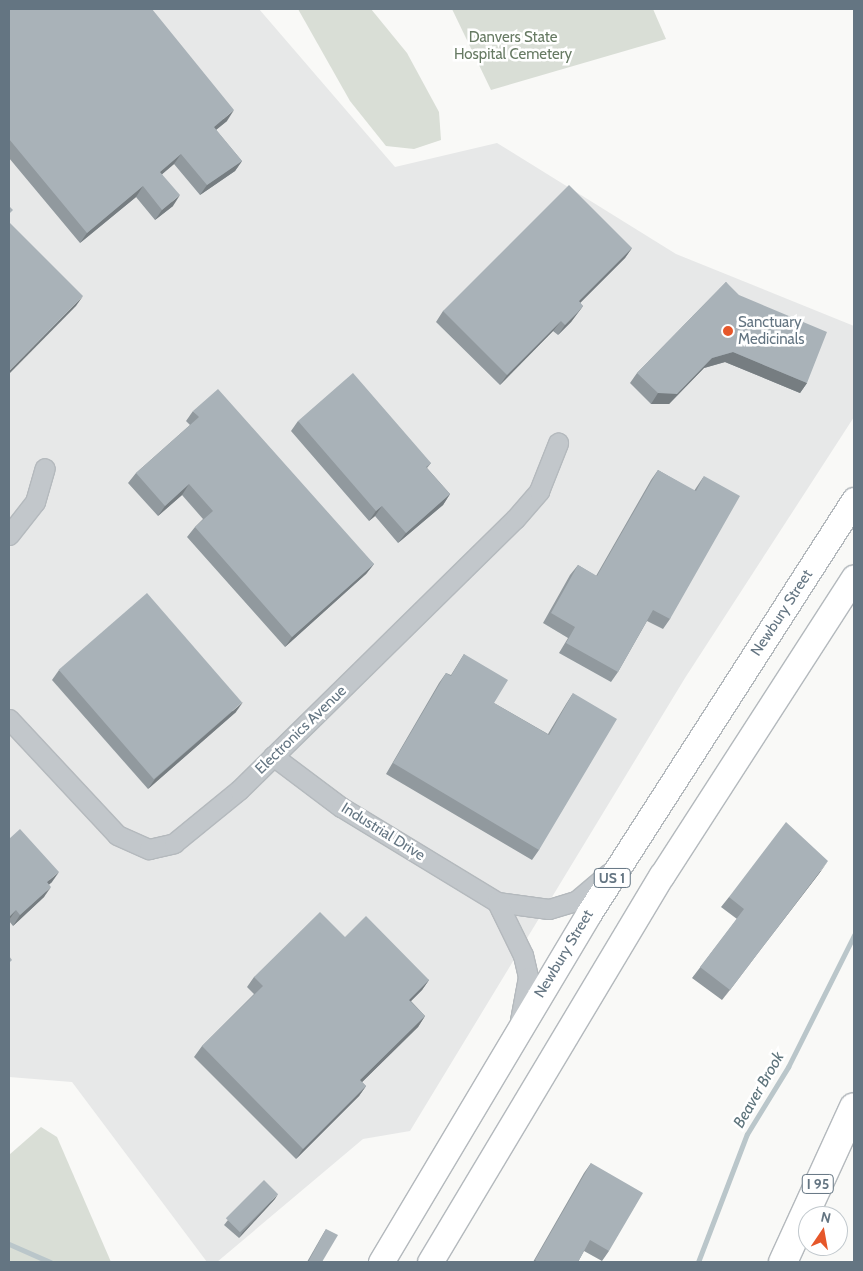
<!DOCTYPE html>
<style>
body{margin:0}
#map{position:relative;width:863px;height:1271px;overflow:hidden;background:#f9f9f7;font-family:Cabin,sans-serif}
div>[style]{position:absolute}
.built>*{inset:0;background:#e7e8e8}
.green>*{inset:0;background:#d9ded6}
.stream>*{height:5px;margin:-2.5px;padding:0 2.5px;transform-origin:2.5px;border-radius:2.5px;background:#bac6ca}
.roads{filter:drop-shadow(1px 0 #b4b9bd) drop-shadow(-1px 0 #b4b9bd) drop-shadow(0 1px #b4b9bd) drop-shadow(0 -1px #b4b9bd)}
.minor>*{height:19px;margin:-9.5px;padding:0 9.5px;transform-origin:9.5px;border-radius:9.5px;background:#c2c7cb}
.major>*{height:25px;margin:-12.5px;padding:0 12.5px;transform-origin:12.5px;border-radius:12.5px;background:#fff}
.highway>*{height:28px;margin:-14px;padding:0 14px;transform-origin:14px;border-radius:14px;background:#fff}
.wall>*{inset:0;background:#91999e}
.shaded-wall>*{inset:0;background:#767d81}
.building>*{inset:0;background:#a9b2b8;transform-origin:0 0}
.dots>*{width:14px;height:14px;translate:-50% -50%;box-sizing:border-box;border:2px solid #fff;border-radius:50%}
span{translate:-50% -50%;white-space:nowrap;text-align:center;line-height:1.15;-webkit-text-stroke:5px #fff;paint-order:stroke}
.shield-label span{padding:1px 4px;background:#fff;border:1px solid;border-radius:4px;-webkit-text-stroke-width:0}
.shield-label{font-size:14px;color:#647582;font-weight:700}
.park-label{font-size:15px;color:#677a63}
.poi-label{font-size:15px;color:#647582}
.left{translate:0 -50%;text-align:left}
.street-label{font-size:15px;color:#647582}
.water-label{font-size:16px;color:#5e747c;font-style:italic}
.frame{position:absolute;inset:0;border:10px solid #647582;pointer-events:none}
.north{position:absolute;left:798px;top:1206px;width:50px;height:50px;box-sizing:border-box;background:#fff;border:1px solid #c1c8cd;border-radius:50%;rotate:12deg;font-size:14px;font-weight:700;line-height:20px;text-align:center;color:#647582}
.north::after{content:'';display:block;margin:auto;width:18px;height:22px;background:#e6572a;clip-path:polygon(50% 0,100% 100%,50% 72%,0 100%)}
</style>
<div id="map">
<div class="built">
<i style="clip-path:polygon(9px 9px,259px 9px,395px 167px,497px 143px,676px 254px,854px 326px,854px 417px,685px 678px,410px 1131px,363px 1139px,217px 1262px,207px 1262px,72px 1082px,9px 1077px)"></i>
</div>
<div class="green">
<i style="clip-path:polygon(298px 9px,371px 9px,407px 53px,439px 112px,441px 140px,414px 149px,386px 146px,350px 101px)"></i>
<i style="clip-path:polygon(452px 9px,653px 9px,666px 39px,491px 90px)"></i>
<i style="clip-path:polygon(41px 1127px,57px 1137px,111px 1262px,9px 1262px,9px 1155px)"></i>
</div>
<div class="stream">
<i style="left:9px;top:1244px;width:45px;rotate:23.7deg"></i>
<i style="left:698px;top:1262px;width:137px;rotate:-69.1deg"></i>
<i style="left:747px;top:1134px;width:79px;rotate:-58.5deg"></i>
<i style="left:788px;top:1067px;width:148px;rotate:-63.4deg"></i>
</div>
<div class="roads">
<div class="minor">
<i style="left:9px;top:535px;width:42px;rotate:-51.8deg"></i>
<i style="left:35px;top:502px;width:35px;rotate:-74deg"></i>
<i style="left:9px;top:719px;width:158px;rotate:47deg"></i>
<i style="left:117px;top:835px;width:35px;rotate:24deg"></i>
<i style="left:149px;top:849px;width:26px;rotate:-13deg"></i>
<i style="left:174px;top:843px;width:84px;rotate:-39.2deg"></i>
<i style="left:239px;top:790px;width:387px;rotate:-44.5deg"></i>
<i style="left:515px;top:519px;width:37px;rotate:-49deg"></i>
<i style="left:539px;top:491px;width:52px;rotate:-68.4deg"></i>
<i style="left:273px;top:756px;width:85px;rotate:36.9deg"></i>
<i style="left:341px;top:807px;width:183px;rotate:31.3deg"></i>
<i style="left:497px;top:902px;width:52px;rotate:7.7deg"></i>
<i style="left:549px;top:909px;width:28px;rotate:-17deg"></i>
<i style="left:576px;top:901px;width:43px;rotate:-40.3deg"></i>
<i style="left:497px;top:902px;width:59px;rotate:63.9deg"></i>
<i style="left:523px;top:955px;width:23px;rotate:77deg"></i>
<i style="left:528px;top:977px;width:44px;rotate:100.5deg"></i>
</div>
<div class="major">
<i style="left:381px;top:1262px;width:406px;rotate:-59.2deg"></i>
<i style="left:589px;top:913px;width:491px;rotate:-57.3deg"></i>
<i style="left:430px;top:1262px;width:451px;rotate:-59.1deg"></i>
<i style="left:662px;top:875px;width:354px;rotate:-57.2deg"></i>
</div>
<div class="highway">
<i style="left:783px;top:1262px;width:170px;rotate:-65.4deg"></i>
</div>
</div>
<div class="wall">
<i style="clip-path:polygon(9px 9px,227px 121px,216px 130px,242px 161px,235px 171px,200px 195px,174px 164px,162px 174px,173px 206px,155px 220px,136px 197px,80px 243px,9px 158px)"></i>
<i style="clip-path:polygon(632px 248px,625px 258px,580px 303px,583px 306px,571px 322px,558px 335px,553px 331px,500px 385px,436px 322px,443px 311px)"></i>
<i style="clip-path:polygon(726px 282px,807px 383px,800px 393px,725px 362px,704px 368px,669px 404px,651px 404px,630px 383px,637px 373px)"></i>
<i style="clip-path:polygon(193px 411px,374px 564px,366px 574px,285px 647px,187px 537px,195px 527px,203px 519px,182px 495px,158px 516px,128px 483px,136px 473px,190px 425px,186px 421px)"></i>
<i style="clip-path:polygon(298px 421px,431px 463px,427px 468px,450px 494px,443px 505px,398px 543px,375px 516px,369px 521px,291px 431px)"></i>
<i style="clip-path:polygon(658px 470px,694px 491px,704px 476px,670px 619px,663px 629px,647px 621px,618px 672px,611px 682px,559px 653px,568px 638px,543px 623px,570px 575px,578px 565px,596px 576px,651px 480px)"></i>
<i style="clip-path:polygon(464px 654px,494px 703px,548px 734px,566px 704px,573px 693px,539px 850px,532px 860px,386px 774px,439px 683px,446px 673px,451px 675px)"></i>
<i style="clip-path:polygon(59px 670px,236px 712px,148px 789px,52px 680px)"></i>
<i style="clip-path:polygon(9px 839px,52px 882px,49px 884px,44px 897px,13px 926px,9px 921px)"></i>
<i style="clip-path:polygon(821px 871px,722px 1000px,692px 978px,737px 919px,721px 907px,729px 897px)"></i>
<i style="clip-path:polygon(345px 937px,429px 980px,422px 990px,411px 1001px,425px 1016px,418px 1027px,362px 1082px,366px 1086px,359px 1096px,296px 1159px,194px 1057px,202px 1046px,254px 994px,247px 987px,254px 977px)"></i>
<i style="clip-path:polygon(591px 1163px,609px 1251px,602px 1261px,584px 1251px,578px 1262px,533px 1262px,584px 1173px)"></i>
<i style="clip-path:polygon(275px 1199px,239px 1238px,224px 1225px,228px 1220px)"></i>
<i style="clip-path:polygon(326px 1229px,322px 1262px,307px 1262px,323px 1234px)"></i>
</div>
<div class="shaded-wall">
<i style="clip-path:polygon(234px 110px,227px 121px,207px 137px,214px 127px)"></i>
<i style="clip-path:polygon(181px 154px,174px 164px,153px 182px,160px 172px)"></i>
<i style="clip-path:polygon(242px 161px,235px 171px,200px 195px,207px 185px)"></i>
<i style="clip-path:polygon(143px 186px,136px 197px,80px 243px,87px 233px)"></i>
<i style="clip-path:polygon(180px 195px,173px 206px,155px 220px,162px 210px)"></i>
<i style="clip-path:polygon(632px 248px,625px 258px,571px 312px,579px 301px)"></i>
<i style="clip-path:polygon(83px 296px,76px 306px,9px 374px,9px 371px)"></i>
<i style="clip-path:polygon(583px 306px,571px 322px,558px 335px,565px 325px)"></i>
<i style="clip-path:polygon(561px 321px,553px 331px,500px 385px,507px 375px)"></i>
<i style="clip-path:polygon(733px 352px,807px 383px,800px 393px,725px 362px,704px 368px,669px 404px,651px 404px,658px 393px,712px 358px)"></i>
<i style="clip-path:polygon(189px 484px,182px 495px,158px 516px,165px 506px)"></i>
<i style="clip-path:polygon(450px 494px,443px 505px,398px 543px,406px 533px)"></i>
<i style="clip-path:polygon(382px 506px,375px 516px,369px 521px,376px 511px)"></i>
<i style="clip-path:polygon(374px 564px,366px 574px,285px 647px,292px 637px)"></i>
<i style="clip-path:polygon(243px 702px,236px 712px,148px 789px,155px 779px)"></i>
<i style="clip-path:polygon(828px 861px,821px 871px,722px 1000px,730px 990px)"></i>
<i style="clip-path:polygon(59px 872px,52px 882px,40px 893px,47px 882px)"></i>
<i style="clip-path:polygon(51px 887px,44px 897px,13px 926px,20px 915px)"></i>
<i style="clip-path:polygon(16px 910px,9px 920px,9px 917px)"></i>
<i style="clip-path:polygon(429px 980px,422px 990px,402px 1010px,409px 1000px)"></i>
<i style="clip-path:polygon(425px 1016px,418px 1027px,353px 1091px,360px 1080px)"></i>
<i style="clip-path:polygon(366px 1086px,359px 1096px,296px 1159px,303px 1149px)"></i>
<i style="clip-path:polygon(278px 1194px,275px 1199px,239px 1238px,242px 1233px)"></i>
</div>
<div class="building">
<i style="clip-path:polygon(9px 9px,152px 9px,234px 110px,214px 127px,242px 161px,207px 185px,181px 154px,160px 172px,180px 195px,162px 210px,143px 186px,87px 233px,9px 139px)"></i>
<i style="clip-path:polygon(569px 185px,632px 248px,579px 301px,583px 306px,578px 312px,565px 325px,561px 321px,507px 375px,443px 311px)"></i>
<i style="clip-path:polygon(9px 206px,13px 210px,9px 214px)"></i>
<i style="clip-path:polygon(9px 222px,83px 296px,9px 371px)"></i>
<i style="clip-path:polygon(726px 282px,739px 295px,827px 332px,807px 383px,733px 352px,712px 358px,677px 394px,658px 393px,637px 373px)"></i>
<i style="clip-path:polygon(353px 373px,431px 463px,426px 467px,450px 494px,406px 533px,382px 506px,376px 511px,298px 421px)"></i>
<i style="clip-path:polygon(218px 389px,374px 564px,292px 637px,195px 527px,213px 511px,189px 484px,165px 506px,136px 473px,199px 417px,193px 411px)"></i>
<i style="clip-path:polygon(658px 470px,696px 491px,704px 476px,740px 496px,670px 619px,653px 610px,618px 672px,566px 643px,575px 627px,551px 613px,578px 565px,597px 576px)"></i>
<i style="left:147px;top:593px;width:145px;height:117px;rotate:49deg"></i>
<i style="clip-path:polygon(464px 654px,508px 680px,494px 703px,549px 735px,573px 693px,617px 719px,539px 850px,393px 763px,446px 673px,451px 676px)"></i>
<i style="clip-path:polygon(786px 822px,828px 861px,730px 990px,700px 967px,744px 909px,729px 897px)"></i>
<i style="clip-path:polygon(20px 829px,59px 872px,47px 882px,51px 887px,20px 915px,16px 910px,9px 917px,9px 839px)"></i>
<i style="clip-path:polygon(320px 912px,345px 937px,366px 916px,429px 980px,409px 1000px,425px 1016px,360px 1080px,366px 1086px,303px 1149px,202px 1046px,263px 986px,254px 977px)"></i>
<i style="clip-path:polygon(9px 956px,12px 960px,9px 963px)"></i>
<i style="clip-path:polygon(591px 1163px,643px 1193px,609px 1251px,590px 1240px,578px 1262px,538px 1262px,535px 1260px)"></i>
<i style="left:264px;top:1180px;width:20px;height:54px;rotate:45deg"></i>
<i style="clip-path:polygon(326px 1229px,338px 1235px,322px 1262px,308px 1262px)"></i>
</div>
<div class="dots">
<i style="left:728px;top:331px;background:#e6572a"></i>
</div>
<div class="shield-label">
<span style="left:612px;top:878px">US 1</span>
<span style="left:818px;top:1184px">I 95</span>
</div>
<div class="park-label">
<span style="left:513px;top:46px">Danvers State<br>Hospital Cemetery</span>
</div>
<div class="poi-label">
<span class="left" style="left:738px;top:331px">Sanctuary<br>Medicinals</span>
</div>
<div class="street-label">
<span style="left:782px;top:613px;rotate:-57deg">Newbury Street</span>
<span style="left:301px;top:730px;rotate:-44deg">Electronics Avenue</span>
<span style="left:383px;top:832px;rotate:32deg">Industrial Drive</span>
<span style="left:564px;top:954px;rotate:-59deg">Newbury Street</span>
</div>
<div class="water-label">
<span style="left:759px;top:1090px;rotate:-60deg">Beaver Brook</span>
</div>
<div class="frame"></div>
<div class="north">N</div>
</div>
